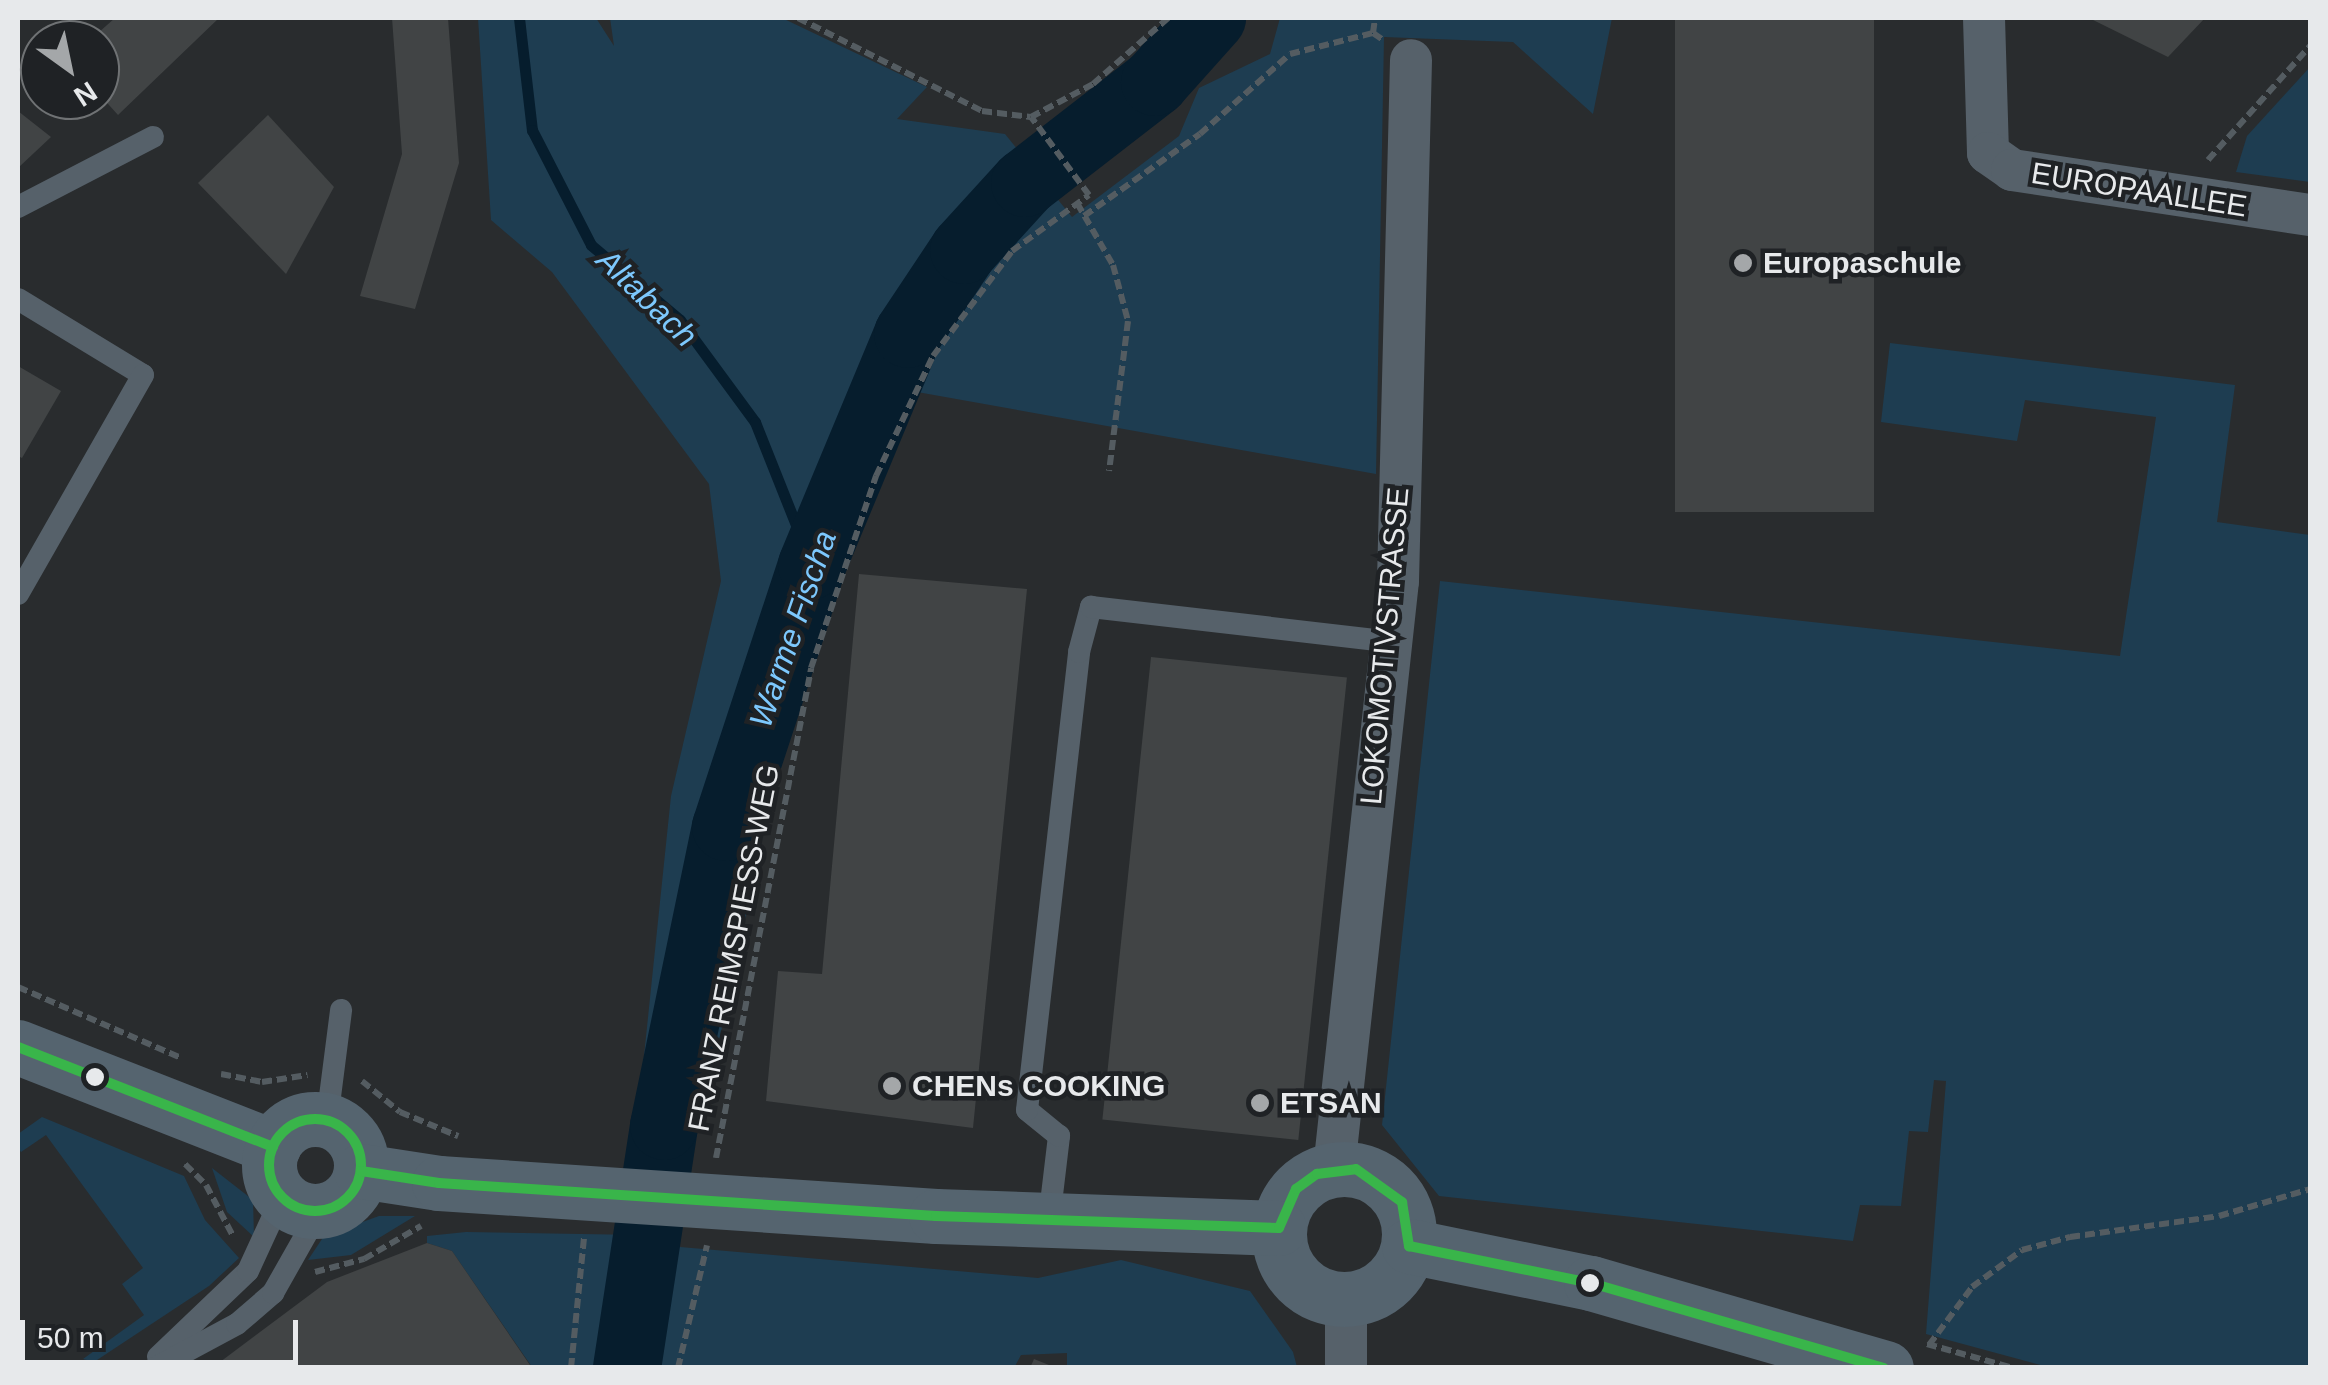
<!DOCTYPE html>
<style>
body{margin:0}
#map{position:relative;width:2328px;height:1385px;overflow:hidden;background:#292c2e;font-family:Helvetica,sans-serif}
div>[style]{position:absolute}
.green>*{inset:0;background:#1e3d51}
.stream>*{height:11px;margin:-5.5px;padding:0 5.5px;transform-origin:5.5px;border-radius:5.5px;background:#061d2d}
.river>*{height:68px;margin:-34px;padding:0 34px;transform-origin:34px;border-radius:34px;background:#061d2d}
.building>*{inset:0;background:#414445;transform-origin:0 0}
.path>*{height:6px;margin-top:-3px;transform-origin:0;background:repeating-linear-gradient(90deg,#545c61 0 10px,transparent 0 15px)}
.lane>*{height:22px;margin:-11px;padding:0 11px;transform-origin:11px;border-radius:11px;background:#56616a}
.street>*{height:42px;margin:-21px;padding:0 21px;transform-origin:21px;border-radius:21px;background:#56616a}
.secondary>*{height:55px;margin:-27.5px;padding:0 27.5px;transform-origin:27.5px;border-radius:27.5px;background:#55646f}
.secondary>.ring{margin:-27.5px;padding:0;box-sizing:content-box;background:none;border:55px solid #55646f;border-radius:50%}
.bus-1>*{height:10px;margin:-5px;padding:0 5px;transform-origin:5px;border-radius:5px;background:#39b54a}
.bus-1>.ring{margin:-5px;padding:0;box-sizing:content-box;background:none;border:10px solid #39b54a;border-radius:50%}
.dots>*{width:28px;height:28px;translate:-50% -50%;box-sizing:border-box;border:5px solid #1f2225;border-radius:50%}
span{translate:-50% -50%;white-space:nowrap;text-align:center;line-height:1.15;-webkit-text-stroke:9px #1f2225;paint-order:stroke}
.street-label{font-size:30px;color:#e7e9eb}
.poi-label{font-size:30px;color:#e7e9eb;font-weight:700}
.left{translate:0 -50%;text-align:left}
.water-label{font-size:32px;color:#7dc8fd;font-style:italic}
.frame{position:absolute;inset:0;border:20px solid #e7e9eb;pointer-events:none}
.north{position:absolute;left:20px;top:20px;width:100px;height:100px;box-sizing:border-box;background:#1f2225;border:2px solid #6f7274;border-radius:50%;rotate:147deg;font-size:28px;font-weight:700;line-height:40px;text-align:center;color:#e7e9eb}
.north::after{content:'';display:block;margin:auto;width:35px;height:45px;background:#a4a7a9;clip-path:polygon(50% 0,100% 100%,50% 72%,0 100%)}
.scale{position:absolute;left:20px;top:1320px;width:278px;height:45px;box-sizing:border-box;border:5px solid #e7e9eb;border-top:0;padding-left:12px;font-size:30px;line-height:35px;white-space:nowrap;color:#e7e9eb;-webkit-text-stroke:8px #1f2225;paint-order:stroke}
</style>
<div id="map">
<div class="green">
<i style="clip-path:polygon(478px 18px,596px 18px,614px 46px,610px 18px,782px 18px,927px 87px,897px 119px,1005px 134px,1072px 217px,1179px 136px,1199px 88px,1270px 54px,1280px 18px,1612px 18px,1593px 114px,1513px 42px,1384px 37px,1376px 474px,906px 390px,800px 663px,706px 1102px,639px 1104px,671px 796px,721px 581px,709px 484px,552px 272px,491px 220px)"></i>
<i style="clip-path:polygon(2310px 67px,2310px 182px,2236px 172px,2247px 136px)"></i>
<i style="clip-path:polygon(1890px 343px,2235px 385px,2217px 522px,2310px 535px,2310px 1367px,2048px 1367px,1926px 1334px,1946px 1081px,1934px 1080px,1928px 1132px,1909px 1131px,1901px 1206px,1860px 1205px,1853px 1241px,1439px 1196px,1382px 1125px,1440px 581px,2120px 656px,2156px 417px,2025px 400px,2017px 441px,1881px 422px)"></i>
<i style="clip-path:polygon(42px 1117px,184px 1176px,205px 1220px,239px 1258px,209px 1286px,94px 1362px,83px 1359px,144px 1315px,122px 1284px,143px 1268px,46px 1135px,21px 1152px,18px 1147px,18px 1134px)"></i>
<i style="clip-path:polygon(212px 1168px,253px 1200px,254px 1237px,227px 1212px)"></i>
<i style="clip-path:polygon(379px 1216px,415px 1216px,351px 1255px,308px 1260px,324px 1236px)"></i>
<i style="clip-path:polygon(466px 1232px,640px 1235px,618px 1367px,532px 1367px,452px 1251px,427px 1243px,427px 1236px)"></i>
<i style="clip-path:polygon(657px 1245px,1038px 1278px,1121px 1260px,1250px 1291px,1293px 1352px,1297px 1367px,1067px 1367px,1067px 1353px,1021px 1355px,1014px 1368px,638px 1367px)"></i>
</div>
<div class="stream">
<i style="left:519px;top:18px;width:113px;rotate:83.4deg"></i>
<i style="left:532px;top:130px;width:129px;rotate:62.8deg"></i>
<i style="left:591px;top:245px;width:116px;rotate:40.1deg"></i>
<i style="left:680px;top:320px;width:127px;rotate:53.7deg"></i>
<i style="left:755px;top:422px;width:154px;rotate:68.3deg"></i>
</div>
<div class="river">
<i style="left:627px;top:1368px;width:245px;rotate:-81.3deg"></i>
<i style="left:664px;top:1126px;width:305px;rotate:-78.3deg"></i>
<i style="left:726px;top:827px;width:276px;rotate:-71.8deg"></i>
<i style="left:812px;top:565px;width:250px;rotate:-67.4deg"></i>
<i style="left:908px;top:334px;width:101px;rotate:-56.3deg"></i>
<i style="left:964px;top:250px;width:91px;rotate:-47.7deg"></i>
<i style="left:1025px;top:183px;width:165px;rotate:-37.8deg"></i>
<i style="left:1155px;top:82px;width:86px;rotate:-48.3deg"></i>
</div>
<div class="building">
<i style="clip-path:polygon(115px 18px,219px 18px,118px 115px,100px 95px,100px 40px,90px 40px)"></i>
<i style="clip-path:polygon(392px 18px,448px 18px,459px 163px,415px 309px,360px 296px,402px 154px)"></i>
<i style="left:1675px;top:18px;width:199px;height:494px"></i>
<i style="clip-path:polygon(2089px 18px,2205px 18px,2168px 57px)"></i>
<i style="clip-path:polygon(18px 111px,51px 137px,18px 168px)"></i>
<i style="clip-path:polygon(268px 115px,334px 187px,286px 274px,198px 183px)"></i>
<i style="clip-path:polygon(18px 366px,61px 391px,22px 458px,18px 456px)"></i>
<i style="clip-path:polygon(859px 574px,1027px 589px,973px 1128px,766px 1101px,778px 971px,822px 974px)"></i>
<i style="left:1151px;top:657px;width:197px;height:465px;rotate:6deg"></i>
<i style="clip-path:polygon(427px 1243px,452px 1251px,532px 1368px,212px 1368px,327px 1282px)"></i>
<i style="clip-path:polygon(1034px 1359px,1054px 1367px,1054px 1368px,1030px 1368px)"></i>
</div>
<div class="path">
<i style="left:798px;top:18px;width:206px;rotate:26.8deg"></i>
<i style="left:982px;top:111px;width:49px;rotate:7deg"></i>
<i style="left:1031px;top:117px;width:70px;rotate:-28deg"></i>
<i style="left:1093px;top:84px;width:100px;rotate:-41.3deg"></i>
<i style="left:1373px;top:33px;width:15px;rotate:-82deg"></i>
<i style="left:2208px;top:160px;width:153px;rotate:-48.2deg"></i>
<i style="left:1077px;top:203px;width:72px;rotate:59.9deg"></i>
<i style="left:1113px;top:265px;width:58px;rotate:75deg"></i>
<i style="left:1128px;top:321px;width:151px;rotate:97.2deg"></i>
<i style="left:1084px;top:216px;width:142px;rotate:-35.3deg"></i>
<i style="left:1200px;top:134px;width:120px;rotate:-41.6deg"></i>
<i style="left:1290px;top:54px;width:86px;rotate:-14.2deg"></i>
<i style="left:1373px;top:33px;width:11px;rotate:34deg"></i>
<i style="left:18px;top:987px;width:178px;rotate:23.5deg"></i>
<i style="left:221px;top:1074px;width:42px;rotate:11deg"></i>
<i style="left:262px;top:1082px;width:46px;rotate:-8.8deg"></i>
<i style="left:362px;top:1081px;width:49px;rotate:39.2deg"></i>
<i style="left:400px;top:1112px;width:63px;rotate:22.5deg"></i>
<i style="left:716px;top:1158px;width:499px;rotate:-79deg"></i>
<i style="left:811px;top:668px;width:203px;rotate:-71.3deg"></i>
<i style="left:876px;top:476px;width:133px;rotate:-64.6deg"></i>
<i style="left:933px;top:356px;width:131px;rotate:-53deg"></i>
<i style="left:1012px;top:251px;width:95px;rotate:-36deg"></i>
<i style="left:1089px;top:195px;width:97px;rotate:-126.6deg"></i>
<i style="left:185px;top:1164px;width:30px;rotate:45deg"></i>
<i style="left:206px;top:1185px;width:58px;rotate:62.1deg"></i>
<i style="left:315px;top:1272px;width:51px;rotate:-14.9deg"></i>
<i style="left:364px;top:1259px;width:66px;rotate:-30.1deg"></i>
<i style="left:1927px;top:1344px;width:89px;rotate:15.6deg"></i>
<i style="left:1929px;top:1345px;width:72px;rotate:-53.4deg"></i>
<i style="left:1972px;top:1287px;width:62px;rotate:-36.5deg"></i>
<i style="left:2022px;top:1250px;width:50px;rotate:-15.2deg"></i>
<i style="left:2070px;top:1237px;width:150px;rotate:-8deg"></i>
<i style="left:2219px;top:1216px;width:95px;rotate:-16.5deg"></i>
<i style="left:571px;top:1368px;width:131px;rotate:-84.3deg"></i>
<i style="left:678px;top:1368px;width:126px;rotate:-76.7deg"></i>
</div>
<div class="lane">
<i style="left:18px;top:207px;width:152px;rotate:-27.4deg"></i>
<i style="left:18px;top:299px;width:146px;rotate:31.3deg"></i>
<i style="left:143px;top:375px;width:252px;rotate:119.7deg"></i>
<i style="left:327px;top:1120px;width:111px;rotate:-82.7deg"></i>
<i style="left:1049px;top:1220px;width:85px;rotate:-83.2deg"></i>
<i style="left:1059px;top:1136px;width:41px;rotate:-140.9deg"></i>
<i style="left:1027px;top:1110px;width:461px;rotate:-83.5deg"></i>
<i style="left:1079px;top:652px;width:47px;rotate:-75.1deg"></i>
<i style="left:1091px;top:607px;width:303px;rotate:6.6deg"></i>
<i style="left:158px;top:1357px;width:124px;rotate:-43.7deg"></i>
<i style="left:248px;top:1271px;width:81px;rotate:-65.3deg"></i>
<i style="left:155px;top:1368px;width:93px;rotate:-28.2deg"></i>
<i style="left:237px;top:1324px;width:48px;rotate:-40.7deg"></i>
<i style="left:273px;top:1293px;width:95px;rotate:-60.5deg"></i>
</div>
<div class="street">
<i style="left:1984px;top:18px;width:135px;rotate:88.3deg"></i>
<i style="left:1988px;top:153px;width:29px;rotate:35deg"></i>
<i style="left:2012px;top:170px;width:301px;rotate:8.6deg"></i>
<i style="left:1334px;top:1169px;width:591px;rotate:-83.79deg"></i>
<i style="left:1398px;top:581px;width:521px;rotate:-88.57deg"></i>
<i style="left:1346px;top:1299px;width:69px;rotate:90deg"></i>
</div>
<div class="secondary">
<i style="left:18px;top:1047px;width:274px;rotate:21.4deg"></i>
<i class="ring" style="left:269px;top:1119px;width:37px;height:37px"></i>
<i class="ring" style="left:1279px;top:1169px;width:75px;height:75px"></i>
<i style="left:361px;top:1171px;width:79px;rotate:8.7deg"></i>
<i style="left:439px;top:1183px;width:498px;rotate:3.8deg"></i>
<i style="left:936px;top:1216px;width:343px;rotate:2deg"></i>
<i style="left:1409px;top:1246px;width:186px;rotate:11.5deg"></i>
<i style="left:1591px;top:1283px;width:307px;rotate:16.1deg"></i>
</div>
<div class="bus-1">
<i style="left:18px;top:1047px;width:274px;rotate:21.4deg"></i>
<i class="ring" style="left:269px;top:1119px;width:82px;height:82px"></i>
<i style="left:361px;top:1171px;width:79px;rotate:8.7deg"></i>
<i style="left:439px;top:1183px;width:498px;rotate:3.8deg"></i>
<i style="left:936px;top:1216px;width:343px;rotate:2deg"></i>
<i style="left:1279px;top:1228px;width:43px;rotate:-66.4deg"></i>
<i style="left:1296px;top:1189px;width:26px;rotate:-36deg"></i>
<i style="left:1317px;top:1174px;width:39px;rotate:-7deg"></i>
<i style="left:1356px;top:1169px;width:57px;rotate:35.7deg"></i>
<i style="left:1402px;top:1202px;width:45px;rotate:81deg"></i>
<i style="left:1409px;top:1246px;width:186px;rotate:11.5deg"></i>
<i style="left:1591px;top:1283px;width:305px;rotate:16.2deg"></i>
</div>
<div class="dots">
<i style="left:1743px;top:263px;background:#a4a7a9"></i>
<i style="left:95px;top:1077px;background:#e7e9eb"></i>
<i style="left:892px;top:1086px;background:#a4a7a9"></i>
<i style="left:1260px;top:1103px;background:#a4a7a9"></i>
<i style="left:1590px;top:1283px;background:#e7e9eb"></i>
</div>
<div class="street-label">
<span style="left:2139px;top:190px;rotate:9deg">EUROPAALLEE</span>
<span style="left:1385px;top:646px;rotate:-85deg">LOKOMOTIVSTRASSE</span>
<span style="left:734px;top:948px;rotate:-79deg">FRANZ REIMSPIESS-WEG</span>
</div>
<div class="poi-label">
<span class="left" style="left:1763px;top:263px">Europaschule</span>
<span class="left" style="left:912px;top:1086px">CHENs COOKING</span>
<span class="left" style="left:1280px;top:1103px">ETSAN</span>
</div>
<div class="water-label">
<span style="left:647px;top:298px;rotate:44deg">Altabach</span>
<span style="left:793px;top:629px;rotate:-71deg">Warme Fischa</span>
</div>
<div class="frame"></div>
<div class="north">N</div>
<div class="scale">50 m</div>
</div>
